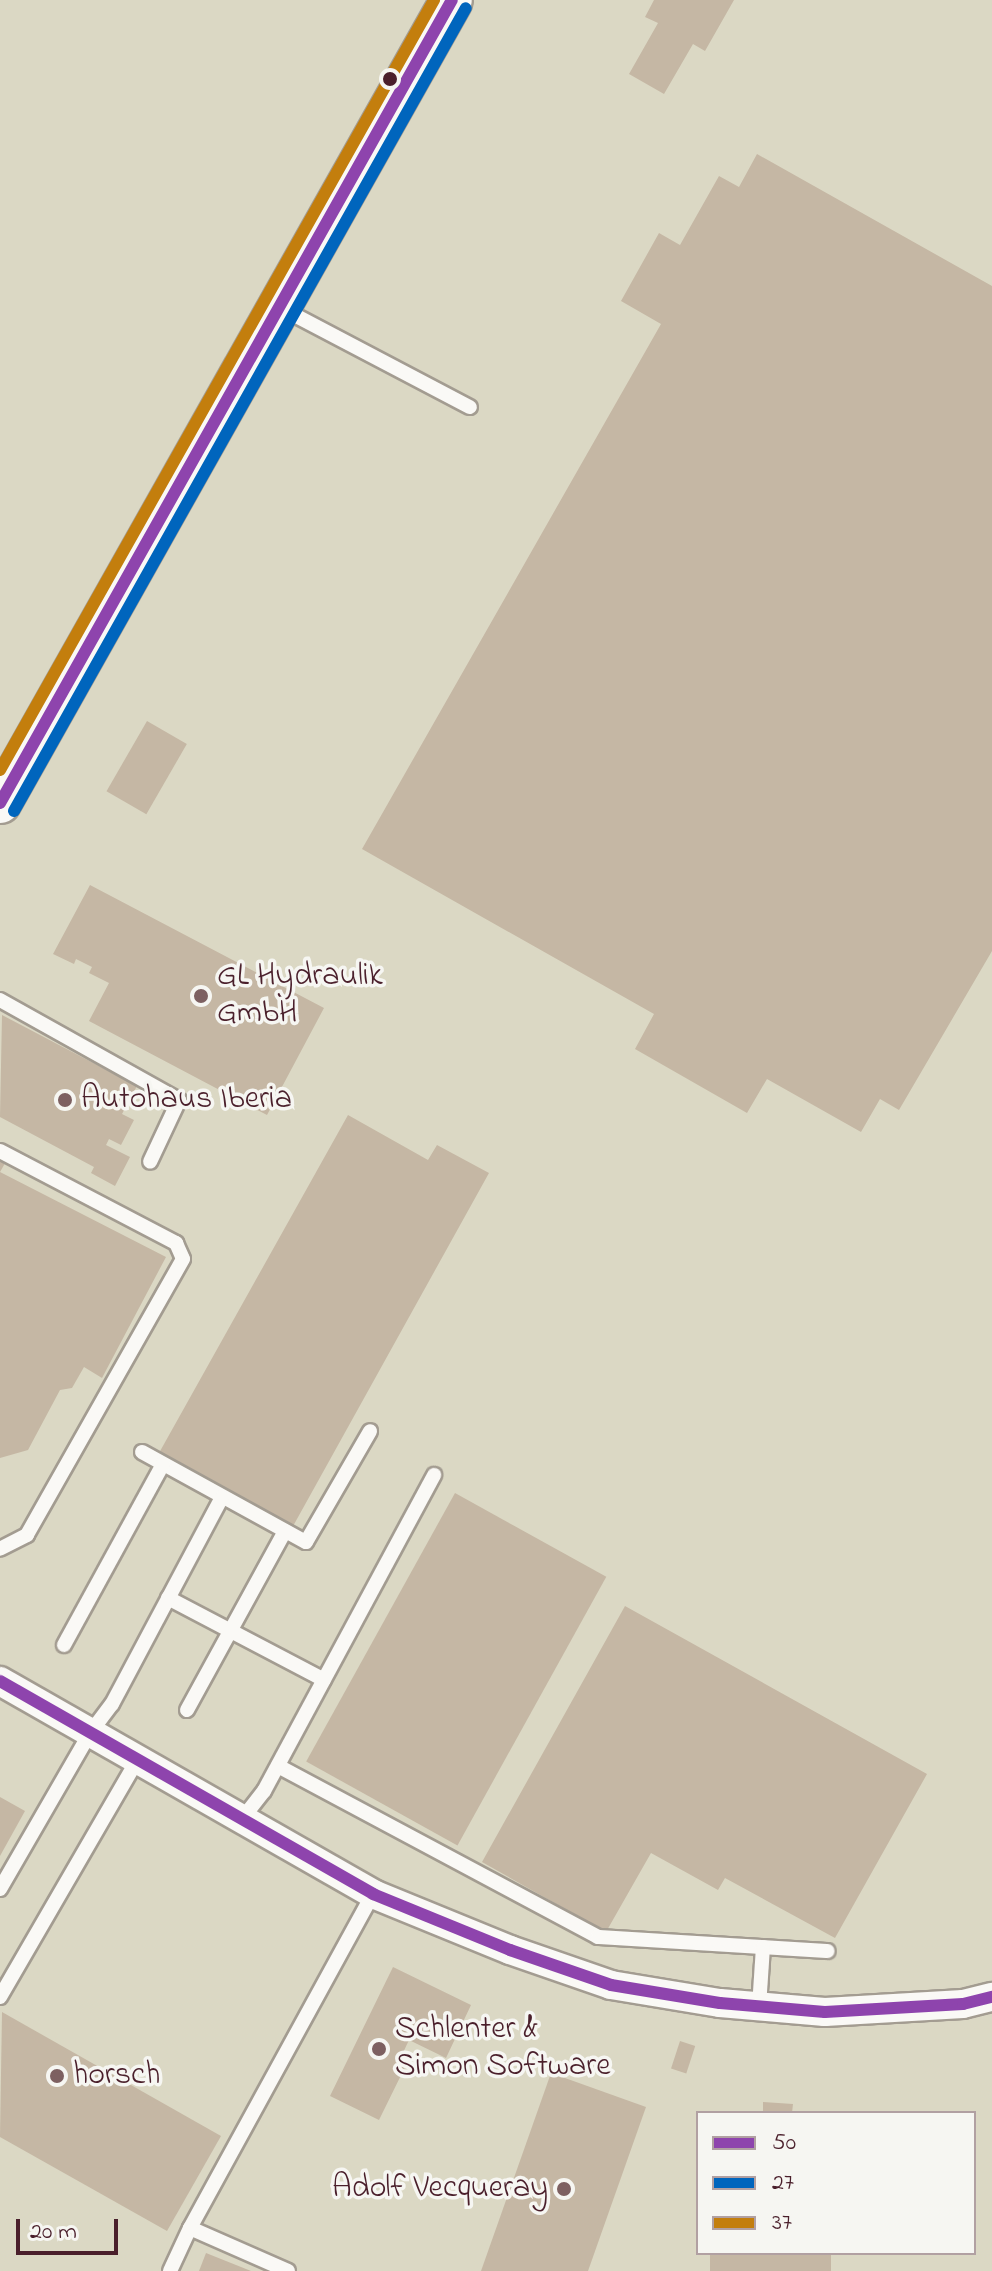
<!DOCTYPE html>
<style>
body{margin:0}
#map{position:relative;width:992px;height:2271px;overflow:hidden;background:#dbd8c4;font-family:"Indie Flower",sans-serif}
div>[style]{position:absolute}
.building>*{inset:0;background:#c5b7a4;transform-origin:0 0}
.roads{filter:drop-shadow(2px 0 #a39c91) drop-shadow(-2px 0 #a39c91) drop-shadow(0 2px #a39c91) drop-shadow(0 -2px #a39c91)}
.lane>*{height:14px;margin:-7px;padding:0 7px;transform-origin:7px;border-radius:7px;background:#faf9f6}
.street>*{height:28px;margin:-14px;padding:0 14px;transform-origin:14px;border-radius:14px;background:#faf9f6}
.secondary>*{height:40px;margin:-20px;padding:0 20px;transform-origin:20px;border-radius:20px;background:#faf9f6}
.bus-1>*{height:12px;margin:-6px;padding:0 6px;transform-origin:6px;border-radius:6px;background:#8e44ad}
.bus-2>*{height:12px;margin:-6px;padding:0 6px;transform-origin:6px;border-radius:6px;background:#0065bd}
.bus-3>*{height:12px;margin:-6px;padding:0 6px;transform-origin:6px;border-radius:6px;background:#c37e0d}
.dots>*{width:22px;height:22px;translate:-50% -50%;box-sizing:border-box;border:4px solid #f6f6f2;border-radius:50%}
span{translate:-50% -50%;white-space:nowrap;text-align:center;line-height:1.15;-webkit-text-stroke:7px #f6f6f2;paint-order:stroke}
.poi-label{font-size:32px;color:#4a1f2b}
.left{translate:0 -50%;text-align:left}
.right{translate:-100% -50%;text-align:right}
.legend{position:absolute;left:696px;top:2111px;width:280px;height:144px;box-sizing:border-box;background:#f6f6f2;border:2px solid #b1a0a2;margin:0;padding:10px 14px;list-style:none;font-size:24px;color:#4a1f2b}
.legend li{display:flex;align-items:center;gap:16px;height:40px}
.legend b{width:40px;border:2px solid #b1a0a2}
.scale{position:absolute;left:16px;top:2219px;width:102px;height:36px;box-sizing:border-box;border:4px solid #4a1f2b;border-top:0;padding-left:10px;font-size:24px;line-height:28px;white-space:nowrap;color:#4a1f2b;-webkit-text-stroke:6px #f6f6f2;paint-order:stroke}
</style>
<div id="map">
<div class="building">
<i style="clip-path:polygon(654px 0,734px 0,705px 51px,693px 44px,664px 94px,629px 74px,658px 23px,645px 17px)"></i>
<i style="clip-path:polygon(757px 154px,992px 286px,992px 951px,899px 1110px,880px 1099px,861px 1132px,767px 1079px,747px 1113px,635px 1049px,654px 1014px,362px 849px,661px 324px,621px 301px,659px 233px,680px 245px,719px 176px,739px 187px)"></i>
<i style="left:147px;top:721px;width:46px;height:81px;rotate:30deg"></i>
<i style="clip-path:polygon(90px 885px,324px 1008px,267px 1115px,89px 1021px,109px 983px,89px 973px,92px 967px,76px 959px,74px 964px,53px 954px)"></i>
<i style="clip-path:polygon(2px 1015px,137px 1086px,122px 1114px,134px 1120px,121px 1145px,109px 1139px,106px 1145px,130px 1157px,115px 1186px,91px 1173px,94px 1167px,0 1117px)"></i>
<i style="clip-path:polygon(348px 1115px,428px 1160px,437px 1145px,489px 1173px,292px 1528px,159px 1453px)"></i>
<i style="clip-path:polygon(0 1154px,8px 1158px,0 1172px,166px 1257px,102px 1378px,84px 1367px,72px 1388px,60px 1390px,28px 1450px,0 1458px)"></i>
<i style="left:455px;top:1493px;width:173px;height:307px;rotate:29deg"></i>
<i style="clip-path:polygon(625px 1606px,927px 1774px,835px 1938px,725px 1878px,718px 1890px,651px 1853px,606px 1932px,482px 1862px)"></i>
<i style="clip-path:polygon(0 1797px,25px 1811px,0 1856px)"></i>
<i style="clip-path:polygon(393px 1967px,471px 2005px,446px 2058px,409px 2040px,401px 2057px,408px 2061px,379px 2120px,330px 2096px)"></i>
<i style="clip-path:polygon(2px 2012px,221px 2136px,167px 2231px,0 2137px)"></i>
<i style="left:680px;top:2041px;width:16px;height:29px;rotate:18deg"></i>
<i style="clip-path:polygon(551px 2073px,646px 2107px,588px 2271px,481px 2271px)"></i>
<i style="clip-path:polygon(763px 2102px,793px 2104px,792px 2113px,763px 2113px)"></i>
<i style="clip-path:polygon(206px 2253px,251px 2271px,199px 2271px)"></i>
<i style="left:710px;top:2253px;width:121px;height:18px"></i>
</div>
<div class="roads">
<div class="lane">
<i style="left:283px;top:309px;width:211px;rotate:27.7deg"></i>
<i style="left:0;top:1000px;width:205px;rotate:29.2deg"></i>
<i style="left:179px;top:1100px;width:68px;rotate:115.1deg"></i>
<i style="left:0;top:1151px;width:199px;rotate:27.6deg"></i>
<i style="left:176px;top:1243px;width:17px;rotate:66deg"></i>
<i style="left:183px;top:1259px;width:317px;rotate:119.5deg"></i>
<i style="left:27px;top:1535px;width:30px;rotate:153deg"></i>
<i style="left:142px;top:1452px;width:187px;rotate:28.8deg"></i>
<i style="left:306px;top:1542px;width:128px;rotate:-60deg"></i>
<i style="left:168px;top:1598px;width:176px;rotate:27.7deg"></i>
<i style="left:64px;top:1645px;width:206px;rotate:-61.3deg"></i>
<i style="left:187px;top:1710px;width:204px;rotate:-61.3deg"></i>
<i style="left:278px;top:1766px;width:363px;rotate:28.1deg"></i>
<i style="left:598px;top:1937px;width:230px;rotate:3.5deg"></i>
<i style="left:242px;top:1819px;width:36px;rotate:-52deg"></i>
<i style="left:264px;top:1791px;width:359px;rotate:-61.7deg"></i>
<i style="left:0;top:1889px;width:180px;rotate:-60deg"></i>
<i style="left:90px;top:1733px;width:36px;rotate:-53deg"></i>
<i style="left:112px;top:1704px;width:234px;rotate:-62deg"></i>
<i style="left:0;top:1997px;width:275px;rotate:-59.9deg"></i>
<i style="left:759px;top:2007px;width:60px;rotate:-86.2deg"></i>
<i style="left:190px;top:2228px;width:107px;rotate:23.7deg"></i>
<i style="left:170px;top:2271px;width:47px;rotate:-65.1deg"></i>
<i style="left:190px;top:2228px;width:381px;rotate:-61.3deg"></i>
</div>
<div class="street">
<i style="left:0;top:1681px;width:430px;rotate:29.7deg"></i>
<i style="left:373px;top:1894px;width:148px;rotate:22.2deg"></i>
<i style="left:510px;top:1950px;width:107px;rotate:19.1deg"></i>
<i style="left:611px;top:1985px;width:110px;rotate:9.4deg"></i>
<i style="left:720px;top:2003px;width:105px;rotate:4.9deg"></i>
<i style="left:825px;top:2012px;width:138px;rotate:-3.3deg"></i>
<i style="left:963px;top:2004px;width:30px;rotate:-14deg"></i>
</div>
<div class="secondary">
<i style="left:0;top:803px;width:921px;rotate:-60.63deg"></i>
</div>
</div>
<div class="bus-1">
<i style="left:0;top:803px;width:921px;rotate:-60.63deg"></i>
<i style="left:0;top:1681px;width:430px;rotate:29.7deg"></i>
<i style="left:373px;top:1894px;width:148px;rotate:22.2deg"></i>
<i style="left:510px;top:1950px;width:107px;rotate:19.1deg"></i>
<i style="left:611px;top:1985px;width:110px;rotate:9.4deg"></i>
<i style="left:720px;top:2003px;width:105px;rotate:4.9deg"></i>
<i style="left:825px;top:2012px;width:138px;rotate:-3.3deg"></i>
<i style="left:963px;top:2004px;width:30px;rotate:-14deg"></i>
</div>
<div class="bus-2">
<i style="left:14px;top:811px;width:921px;rotate:-60.63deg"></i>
</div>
<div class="bus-3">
<i style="left:0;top:770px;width:884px;rotate:-60.59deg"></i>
</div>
<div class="dots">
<i style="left:390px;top:79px;background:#4a1f2b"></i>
<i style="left:201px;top:996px;background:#7d6061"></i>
<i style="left:65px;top:1100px;background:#7d6061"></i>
<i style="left:379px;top:2049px;background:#7d6061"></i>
<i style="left:57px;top:2076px;background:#7d6061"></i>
<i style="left:564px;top:2189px;background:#7d6061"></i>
</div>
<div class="poi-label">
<span class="left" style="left:217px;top:996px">GL Hydraulik<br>GmbH</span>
<span class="left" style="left:81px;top:1100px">Autohaus Iberia</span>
<span class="left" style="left:395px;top:2049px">Schlenter &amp;<br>Simon Software</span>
<span class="left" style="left:73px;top:2076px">horsch</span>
<span class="right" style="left:548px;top:2189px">Adolf Vecqueray</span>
</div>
<ul class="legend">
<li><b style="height:10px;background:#8e44ad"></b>50</li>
<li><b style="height:10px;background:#0065bd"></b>27</li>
<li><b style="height:10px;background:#c37e0d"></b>37</li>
</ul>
<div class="scale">20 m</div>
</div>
